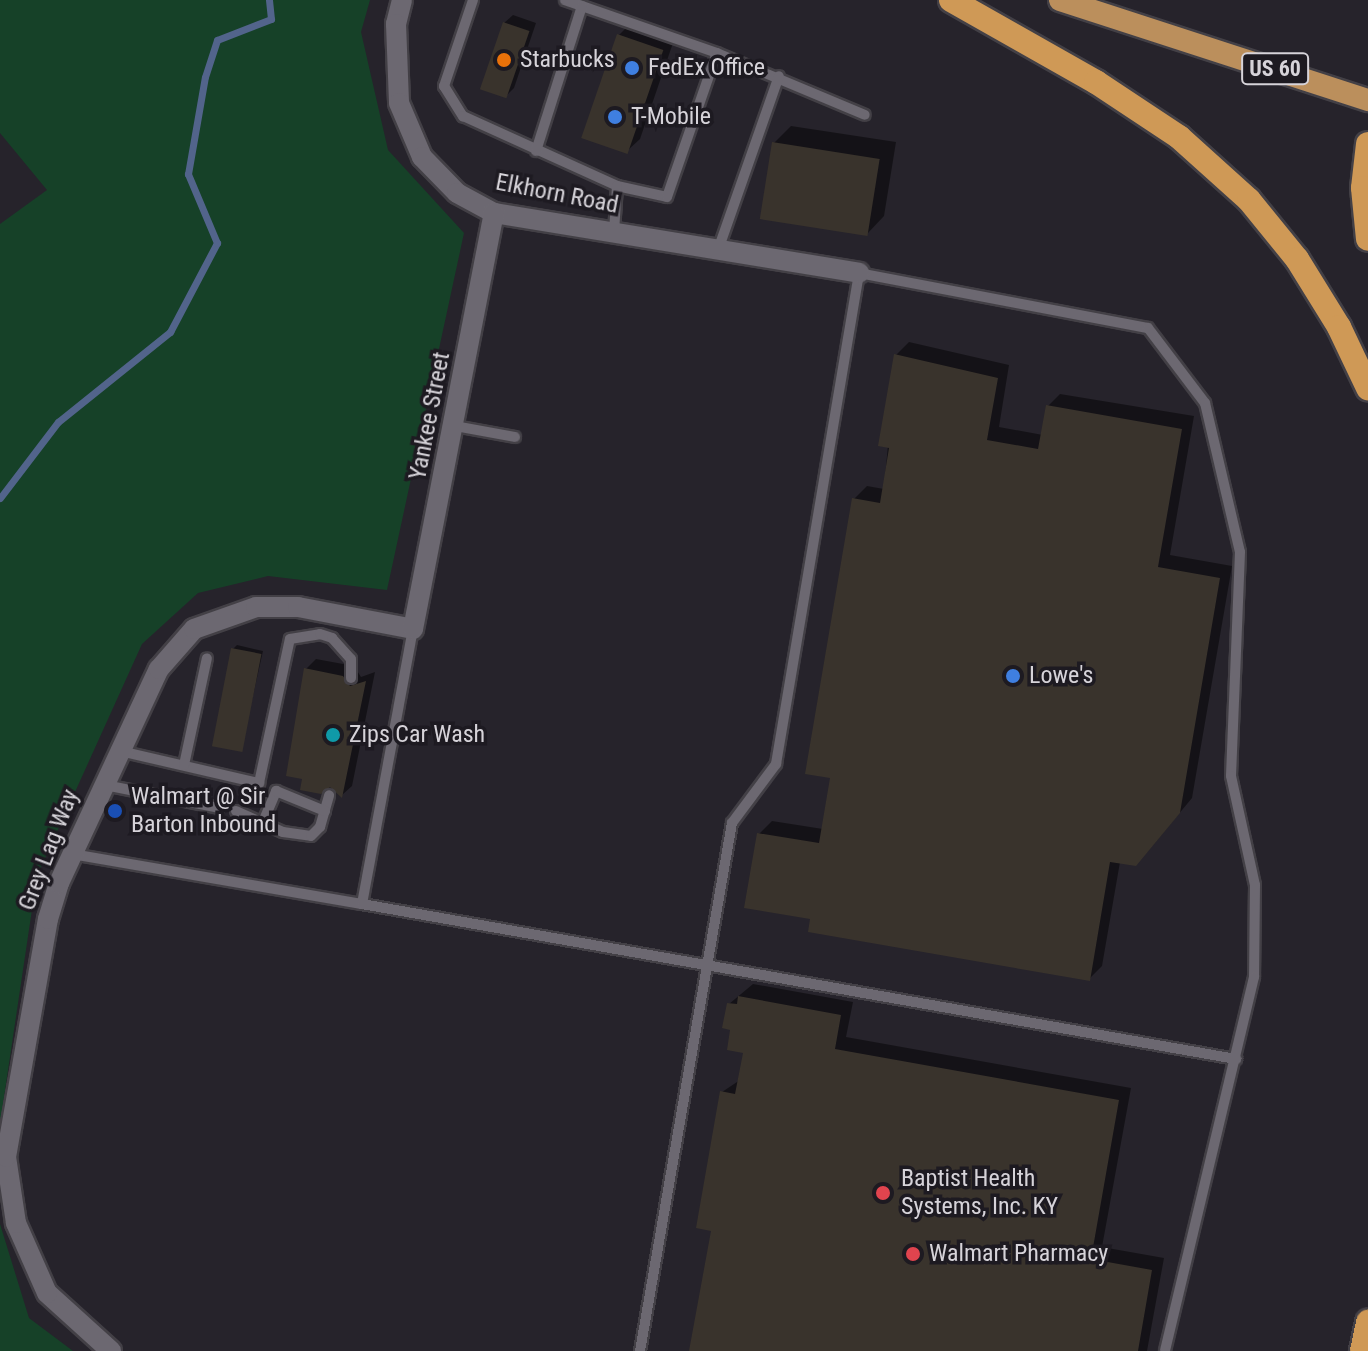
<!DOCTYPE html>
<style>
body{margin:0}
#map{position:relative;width:1368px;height:1351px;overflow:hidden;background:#26232b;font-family:"Roboto Condensed",sans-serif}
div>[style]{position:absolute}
.green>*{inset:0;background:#164128}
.shadow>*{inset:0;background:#0007}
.stream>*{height:7px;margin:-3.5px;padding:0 3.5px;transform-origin:3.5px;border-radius:3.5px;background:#52648b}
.building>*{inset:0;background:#39332c;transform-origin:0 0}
.roads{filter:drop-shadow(2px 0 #434046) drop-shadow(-2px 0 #434046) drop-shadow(0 2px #434046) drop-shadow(0 -2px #434046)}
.service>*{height:10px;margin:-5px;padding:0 5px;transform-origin:5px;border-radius:5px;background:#6c6871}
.minor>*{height:20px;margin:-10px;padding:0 10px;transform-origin:10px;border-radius:10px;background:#6c6871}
.trunk>*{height:22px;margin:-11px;padding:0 11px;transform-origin:11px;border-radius:11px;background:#bb8f5c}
.motorway>*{height:24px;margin:-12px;padding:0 12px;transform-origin:12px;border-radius:12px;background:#cf9956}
.dots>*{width:22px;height:22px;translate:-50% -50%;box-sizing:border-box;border:4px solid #1d1a21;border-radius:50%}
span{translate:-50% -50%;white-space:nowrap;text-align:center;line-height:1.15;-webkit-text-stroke:7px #1d1a21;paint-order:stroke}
.shield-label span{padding:2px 6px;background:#1d1a21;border:2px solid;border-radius:6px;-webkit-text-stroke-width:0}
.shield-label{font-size:22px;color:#d6d3d9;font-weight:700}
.poi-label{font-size:24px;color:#d6d3d9}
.left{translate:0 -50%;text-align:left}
.street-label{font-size:24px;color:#d6d3d9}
</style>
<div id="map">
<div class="green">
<i style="clip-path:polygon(0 0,370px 0,361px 32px,388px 150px,464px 233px,387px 590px,268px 576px,198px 593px,142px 644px,37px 876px,0 1124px,0 224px,47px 190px,0 133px)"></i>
<i style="clip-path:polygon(0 1224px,29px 1318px,73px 1351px,0 1351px)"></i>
</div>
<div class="shadow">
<i style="clip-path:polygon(513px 15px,536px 23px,514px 88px,506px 96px,504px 23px)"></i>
<i style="clip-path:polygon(632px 22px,675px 37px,640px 139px,627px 151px,619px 35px)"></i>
<i style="clip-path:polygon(791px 126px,896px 142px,884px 216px,867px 234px,774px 143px)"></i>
<i style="clip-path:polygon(909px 342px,1009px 365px,999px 427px,1043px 435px,1048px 406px,1060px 394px,1194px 416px,1170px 555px,1232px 566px,1192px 798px,1148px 851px,1120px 862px,1102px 966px,1089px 979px,813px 918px,759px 834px,772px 821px,823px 829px,832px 776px,854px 499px,867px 486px,884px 489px,896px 355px)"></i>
<i style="clip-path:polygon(237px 645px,263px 651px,241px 749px,233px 649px)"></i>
<i style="clip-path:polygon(316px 659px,354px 666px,361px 677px,375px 672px,352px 786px,342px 795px,306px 669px)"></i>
<i style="clip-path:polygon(753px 984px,853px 1002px,846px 1037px,1131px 1088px,1102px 1247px,1164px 1258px,1147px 1351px,691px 1351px,713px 1229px,722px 1092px,740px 1080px,745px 1051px,733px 1028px,729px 1004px)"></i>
</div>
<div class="stream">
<i style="left:0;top:498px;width:96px;rotate:-52.7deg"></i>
<i style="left:58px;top:422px;width:144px;rotate:-38.8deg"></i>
<i style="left:170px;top:332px;width:101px;rotate:-62.2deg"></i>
<i style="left:217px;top:243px;width:75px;rotate:-112.8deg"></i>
<i style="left:188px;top:174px;width:98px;rotate:-80.1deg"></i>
<i style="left:205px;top:77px;width:39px;rotate:-72deg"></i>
<i style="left:217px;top:40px;width:58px;rotate:-21.3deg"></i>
<i style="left:271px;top:19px;width:19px;rotate:-96deg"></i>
</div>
<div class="building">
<i style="left:503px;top:22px;width:28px;height:71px;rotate:19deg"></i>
<i style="left:617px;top:34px;width:49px;height:110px;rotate:19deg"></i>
<i style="left:772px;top:142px;width:109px;height:78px;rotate:9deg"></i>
<i style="clip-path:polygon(894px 354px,998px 378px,987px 440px,1038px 449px,1046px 405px,1182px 429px,1158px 567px,1220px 578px,1180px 813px,1136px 866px,1110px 862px,1090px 981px,808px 932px,810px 919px,744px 908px,757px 833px,819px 843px,830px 778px,805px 774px,852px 498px,880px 503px,889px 448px,878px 446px)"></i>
<i style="left:231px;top:648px;width:31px;height:100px;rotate:11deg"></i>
<i style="clip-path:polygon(304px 668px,343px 676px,350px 686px,366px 681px,342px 798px,330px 787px,321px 794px,300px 790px,302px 779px,286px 776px)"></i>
<i style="clip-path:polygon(738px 996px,841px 1015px,835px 1049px,1119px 1100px,1091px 1259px,1152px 1270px,1138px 1351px,689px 1351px,711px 1231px,696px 1228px,720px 1091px,735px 1094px,743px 1053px,727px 1050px,730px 1030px,722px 1028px,727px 1003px,737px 1004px)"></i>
</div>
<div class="roads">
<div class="service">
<i style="left:473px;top:0;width:91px;rotate:108.6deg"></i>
<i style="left:444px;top:86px;width:36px;rotate:58deg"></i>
<i style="left:463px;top:116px;width:169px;rotate:24.4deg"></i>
<i style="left:617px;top:186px;width:51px;rotate:12.4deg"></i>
<i style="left:667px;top:197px;width:152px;rotate:-70.9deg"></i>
<i style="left:717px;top:53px;width:161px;rotate:-160.8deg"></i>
<i style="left:717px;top:53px;width:160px;rotate:22.7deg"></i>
<i style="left:536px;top:151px;width:152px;rotate:-72.4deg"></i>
<i style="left:614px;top:232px;width:46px;rotate:-86.3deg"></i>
<i style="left:718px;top:250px;width:184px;rotate:-70.7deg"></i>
<i style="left:455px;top:426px;width:61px;rotate:10.4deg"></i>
<i style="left:120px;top:751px;width:143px;rotate:13deg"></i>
<i style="left:259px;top:783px;width:147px;rotate:-77.9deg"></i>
<i style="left:290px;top:639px;width:30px;rotate:-9deg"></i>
<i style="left:320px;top:634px;width:13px;rotate:18deg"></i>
<i style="left:332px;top:638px;width:28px;rotate:48deg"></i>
<i style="left:351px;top:659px;width:19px;rotate:90deg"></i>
<i style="left:184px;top:765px;width:109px;rotate:-77.9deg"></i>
<i style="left:105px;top:785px;width:116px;rotate:11.4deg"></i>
<i style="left:236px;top:811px;width:51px;rotate:24.1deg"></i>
<i style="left:283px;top:832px;width:28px;rotate:8deg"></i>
<i style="left:311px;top:836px;width:13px;rotate:-45deg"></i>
<i style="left:320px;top:827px;width:33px;rotate:-74deg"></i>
<i style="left:263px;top:822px;width:34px;rotate:-67deg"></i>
<i style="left:276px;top:791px;width:53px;rotate:22.2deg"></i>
<i style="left:72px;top:854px;width:294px;rotate:9.8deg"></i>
<i style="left:362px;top:904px;width:280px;rotate:-79.5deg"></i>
<i style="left:362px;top:904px;width:888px;rotate:10.06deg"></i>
<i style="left:640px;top:1351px;width:536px;rotate:-80.12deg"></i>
<i style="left:732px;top:823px;width:74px;rotate:-53.3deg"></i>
<i style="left:776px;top:764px;width:498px;rotate:-80.4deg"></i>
<i style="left:859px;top:273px;width:294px;rotate:10.8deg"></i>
<i style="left:1148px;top:328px;width:94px;rotate:52.8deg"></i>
<i style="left:1205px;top:403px;width:153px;rotate:76.8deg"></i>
<i style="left:1240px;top:552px;width:224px;rotate:92.3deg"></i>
<i style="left:1231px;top:776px;width:112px;rotate:77.6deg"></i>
<i style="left:1255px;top:885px;width:92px;rotate:90.6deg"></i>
<i style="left:1254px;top:977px;width:384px;rotate:103.4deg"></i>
</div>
<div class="minor">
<i style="left:402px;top:0;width:25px;rotate:104deg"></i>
<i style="left:396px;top:24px;width:79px;rotate:87.8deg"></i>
<i style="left:399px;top:103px;width:59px;rotate:66.9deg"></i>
<i style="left:422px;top:157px;width:50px;rotate:45.8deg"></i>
<i style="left:457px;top:193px;width:42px;rotate:28.4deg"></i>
<i style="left:494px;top:213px;width:370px;rotate:9.3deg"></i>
<i style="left:111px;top:1351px;width:86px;rotate:-137.8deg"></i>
<i style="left:47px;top:1293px;width:77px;rotate:-113.9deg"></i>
<i style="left:16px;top:1223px;width:67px;rotate:-98.6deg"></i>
<i style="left:6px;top:1157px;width:242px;rotate:-80deg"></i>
<i style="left:48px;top:919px;width:38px;rotate:-73deg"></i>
<i style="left:59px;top:883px;width:236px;rotate:-65deg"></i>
<i style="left:159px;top:669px;width:53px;rotate:-48.8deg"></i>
<i style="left:194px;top:629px;width:66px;rotate:-19.5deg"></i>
<i style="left:256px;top:607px;width:42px"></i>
<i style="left:298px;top:607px;width:117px;rotate:10.8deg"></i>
<i style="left:413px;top:629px;width:424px;rotate:-79deg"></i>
</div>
<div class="trunk">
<i style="left:1060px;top:0;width:324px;rotate:18deg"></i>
</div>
<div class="motorway">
<i style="left:951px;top:0;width:167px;rotate:29.5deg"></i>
<i style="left:1096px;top:82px;width:100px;rotate:33.5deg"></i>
<i style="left:1179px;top:137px;width:94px;rotate:42deg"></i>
<i style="left:1249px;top:200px;width:76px;rotate:50.9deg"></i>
<i style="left:1297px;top:259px;width:80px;rotate:58.3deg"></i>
<i style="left:1339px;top:327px;width:68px;rotate:64.6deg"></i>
<i style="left:1368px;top:144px;width:44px;rotate:96.5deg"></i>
<i style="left:1363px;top:188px;width:51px;rotate:84.4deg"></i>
<i style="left:1362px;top:1351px;width:30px;rotate:-78deg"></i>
</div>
</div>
<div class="dots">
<i style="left:504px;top:60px;background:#e8710a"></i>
<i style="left:632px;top:68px;background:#3f7fe0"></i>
<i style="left:615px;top:117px;background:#3f7fe0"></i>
<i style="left:1013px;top:676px;background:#3f7fe0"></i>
<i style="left:333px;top:735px;background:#0f9aa8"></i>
<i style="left:115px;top:811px;background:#1a4fb4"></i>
<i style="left:883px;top:1193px;background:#e0444e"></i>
<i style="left:913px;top:1254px;background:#e0444e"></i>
</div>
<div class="shield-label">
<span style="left:1275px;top:69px">US 60</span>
</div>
<div class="poi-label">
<span class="left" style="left:520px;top:60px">Starbucks</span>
<span class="left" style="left:648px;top:68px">FedEx Office</span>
<span class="left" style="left:631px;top:117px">T-Mobile</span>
<span class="left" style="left:1029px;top:676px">Lowe's</span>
<span class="left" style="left:349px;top:735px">Zips Car Wash</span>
<span class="left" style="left:131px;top:811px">Walmart @ Sir<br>Barton Inbound</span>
<span class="left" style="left:901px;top:1193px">Baptist Health<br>Systems, Inc. KY</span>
<span class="left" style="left:929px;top:1254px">Walmart Pharmacy</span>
</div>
<div class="street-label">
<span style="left:557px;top:194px;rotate:11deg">Elkhorn Road</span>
<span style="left:430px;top:416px;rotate:-79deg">Yankee Street</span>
<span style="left:49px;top:850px;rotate:-69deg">Grey Lag Way</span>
</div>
</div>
